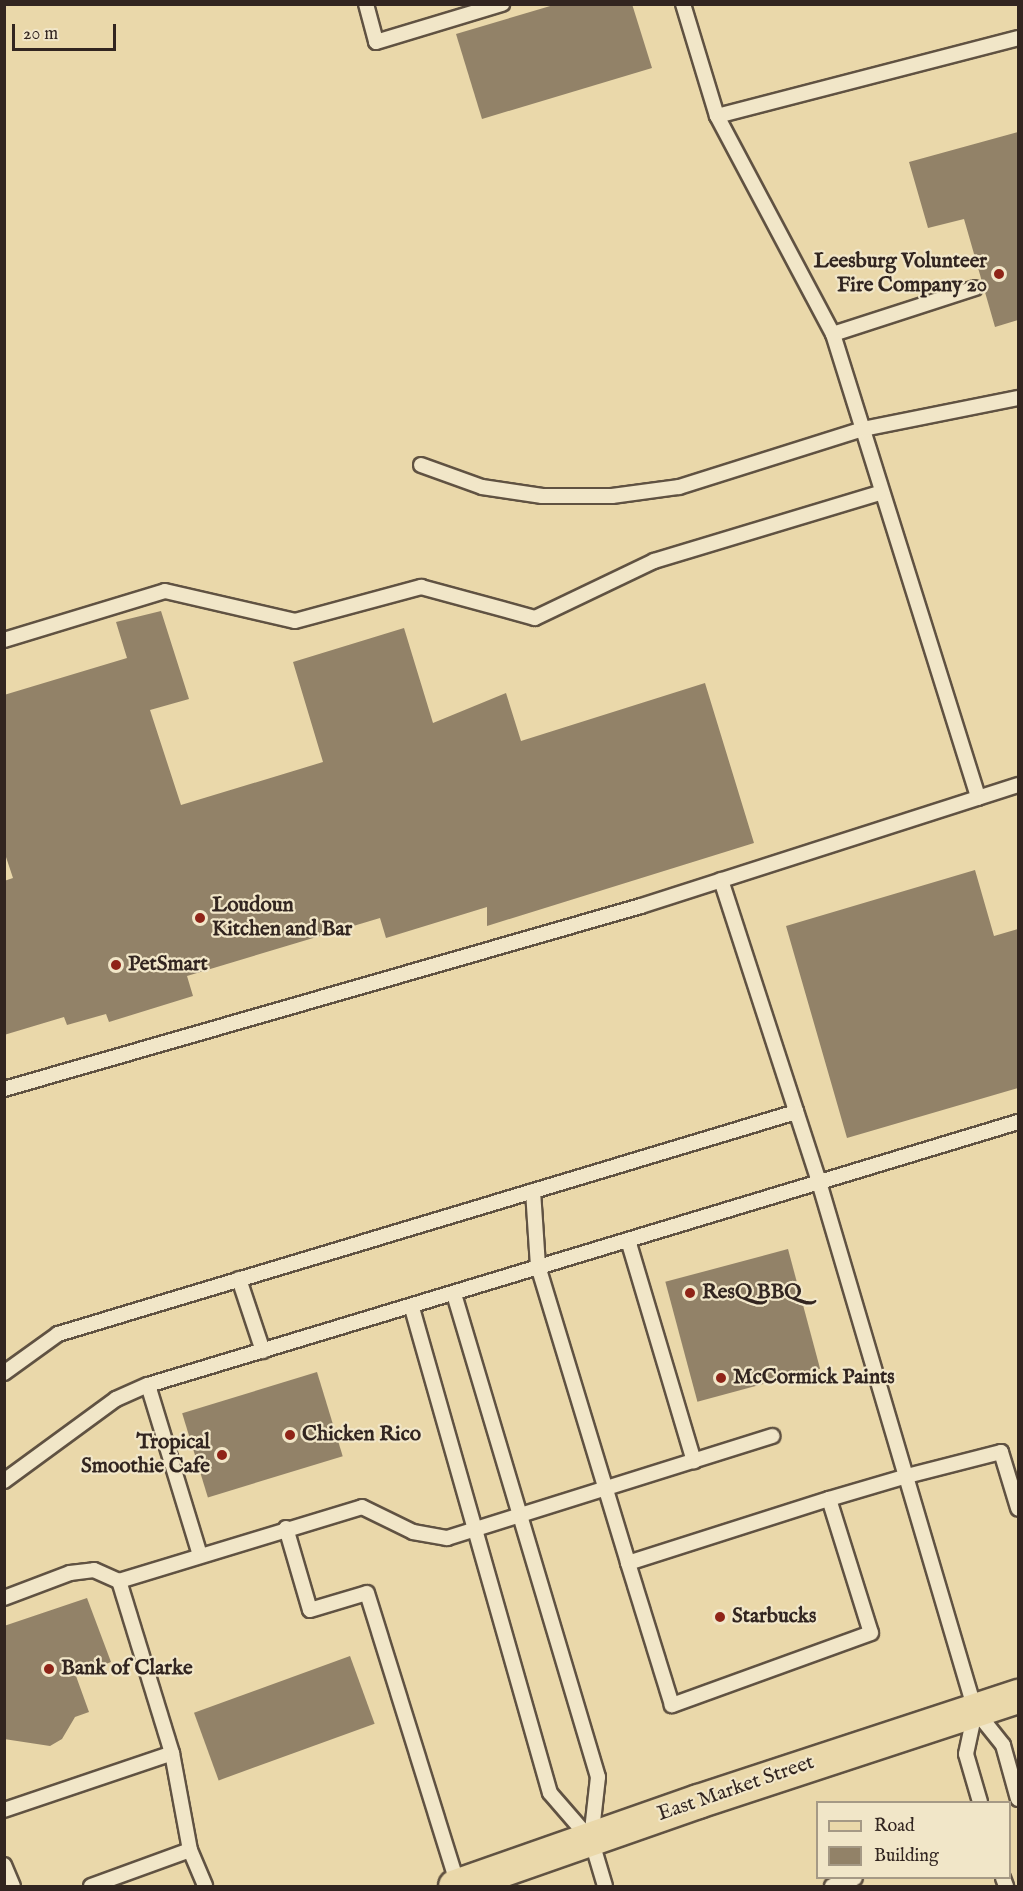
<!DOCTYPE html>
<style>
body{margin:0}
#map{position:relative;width:1023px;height:1891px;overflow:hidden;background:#ead8aa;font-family:"IM FELL English",serif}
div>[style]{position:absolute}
.building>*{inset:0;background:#928268;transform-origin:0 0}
.roads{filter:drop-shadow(2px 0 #605242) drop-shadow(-2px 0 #605242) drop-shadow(0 2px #605242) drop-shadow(0 -2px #605242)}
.lane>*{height:14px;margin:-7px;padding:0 7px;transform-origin:7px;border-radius:7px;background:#f1e6c8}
.primary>*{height:33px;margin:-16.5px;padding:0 16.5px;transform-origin:16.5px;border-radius:16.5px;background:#ead8aa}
.dots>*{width:16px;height:16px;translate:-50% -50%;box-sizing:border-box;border:3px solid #f1e6c8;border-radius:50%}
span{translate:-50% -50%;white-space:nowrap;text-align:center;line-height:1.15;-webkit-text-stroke:4.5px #f1e6c8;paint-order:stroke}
.poi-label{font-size:21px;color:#322520;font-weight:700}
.right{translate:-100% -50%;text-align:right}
.left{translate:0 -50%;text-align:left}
.street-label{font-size:21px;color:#322520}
.frame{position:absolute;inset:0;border:6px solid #322520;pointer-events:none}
.legend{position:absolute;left:816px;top:1801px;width:195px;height:78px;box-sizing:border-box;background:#f1e6c8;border:2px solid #a59985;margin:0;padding:8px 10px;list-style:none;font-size:18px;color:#322520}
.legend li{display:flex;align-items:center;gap:12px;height:30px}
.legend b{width:30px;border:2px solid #a59985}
.scale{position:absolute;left:12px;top:24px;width:104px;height:27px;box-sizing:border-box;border:3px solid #322520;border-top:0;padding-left:8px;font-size:18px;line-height:21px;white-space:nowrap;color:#322520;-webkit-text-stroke:4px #f1e6c8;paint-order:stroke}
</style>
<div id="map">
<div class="building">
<i style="clip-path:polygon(557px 4px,632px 4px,652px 68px,482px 119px,456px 34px)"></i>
<i style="clip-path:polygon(1018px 132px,1018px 320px,995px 327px,964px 219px,928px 228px,909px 162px)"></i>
<i style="clip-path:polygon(161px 611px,189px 699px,150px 710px,181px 805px,323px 762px,293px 662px,404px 628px,433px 723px,506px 693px,521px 741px,705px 683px,754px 843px,487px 926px,487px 907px,386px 938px,380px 918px,187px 976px,193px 996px,109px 1022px,106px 1014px,67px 1025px,64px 1017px,4px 1035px,4px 881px,13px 878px,4px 851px,4px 695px,127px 658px,116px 622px)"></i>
<i style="clip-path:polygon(975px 870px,994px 936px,1018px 929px,1018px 1088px,847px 1138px,786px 926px)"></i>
<i style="left:788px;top:1249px;width:124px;height:127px;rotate:75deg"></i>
<i style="left:317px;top:1372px;width:88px;height:141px;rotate:73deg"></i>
<i style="clip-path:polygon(87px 1598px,111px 1662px,76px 1676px,89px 1712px,75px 1717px,62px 1739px,50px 1746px,4px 1739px,4px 1626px)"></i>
<i style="left:350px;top:1656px;width:72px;height:166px;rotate:70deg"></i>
</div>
<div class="roads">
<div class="lane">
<i style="left:366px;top:4px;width:39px;rotate:75deg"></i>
<i style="left:376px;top:42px;width:132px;rotate:-16.8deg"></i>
<i style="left:683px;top:4px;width:117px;rotate:73.1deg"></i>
<i style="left:717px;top:116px;width:311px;rotate:-14.5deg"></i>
<i style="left:717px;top:116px;width:247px;rotate:62deg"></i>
<i style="left:833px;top:334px;width:149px;rotate:-17.9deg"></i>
<i style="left:833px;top:334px;width:486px;rotate:72.6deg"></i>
<i style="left:421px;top:465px;width:65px;rotate:19.8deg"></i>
<i style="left:482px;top:487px;width:61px;rotate:8.5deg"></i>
<i style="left:542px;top:496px;width:70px"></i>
<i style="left:612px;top:496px;width:68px;rotate:-7.7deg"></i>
<i style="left:679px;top:487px;width:193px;rotate:-17.5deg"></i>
<i style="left:863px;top:429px;width:158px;rotate:-11.3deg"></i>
<i style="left:4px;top:640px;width:168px;rotate:-16.9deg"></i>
<i style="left:165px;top:591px;width:133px;rotate:13deg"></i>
<i style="left:295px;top:621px;width:131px;rotate:-15.1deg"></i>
<i style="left:421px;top:587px;width:118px;rotate:15.2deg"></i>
<i style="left:535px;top:618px;width:132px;rotate:-25.6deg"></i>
<i style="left:654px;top:561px;width:238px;rotate:-16.8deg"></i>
<i style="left:721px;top:880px;width:318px;rotate:72deg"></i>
<i style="left:819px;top:1182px;width:551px;rotate:73.54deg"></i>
<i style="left:975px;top:1710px;width:45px;rotate:51.3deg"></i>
<i style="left:1003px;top:1745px;width:56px;rotate:74.5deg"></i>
<i style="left:4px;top:1089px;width:663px;rotate:-16.03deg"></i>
<i style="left:641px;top:906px;width:396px;rotate:-17.8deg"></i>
<i style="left:533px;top:1191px;width:75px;rotate:86.2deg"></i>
<i style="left:538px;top:1266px;width:310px;rotate:73.1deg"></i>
<i style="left:628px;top:1240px;width:231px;rotate:73.4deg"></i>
<i style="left:239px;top:1279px;width:76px;rotate:71.6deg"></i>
<i style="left:454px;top:1294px;width:504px;rotate:73.4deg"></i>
<i style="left:598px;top:1777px;width:62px;rotate:96.4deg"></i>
<i style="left:591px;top:1839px;width:49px;rotate:73.4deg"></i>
<i style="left:412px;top:1308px;width:504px;rotate:74.12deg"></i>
<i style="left:550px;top:1793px;width:61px;rotate:49deg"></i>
<i style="left:4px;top:1373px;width:67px;rotate:-35.8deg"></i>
<i style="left:58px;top:1334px;width:771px;rotate:-16.74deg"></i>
<i style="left:148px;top:1385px;width:178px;rotate:73deg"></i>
<i style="left:4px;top:1481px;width:139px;rotate:-36.2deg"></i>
<i style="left:116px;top:1399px;width:35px;rotate:-24deg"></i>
<i style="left:148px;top:1385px;width:909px;rotate:-16.82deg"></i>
<i style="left:829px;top:1499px;width:140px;rotate:72.6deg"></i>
<i style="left:871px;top:1633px;width:212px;rotate:160.1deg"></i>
<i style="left:672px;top:1705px;width:149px;rotate:-107.2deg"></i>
<i style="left:628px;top:1563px;width:211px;rotate:-17.7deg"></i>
<i style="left:829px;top:1499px;width:81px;rotate:-16.4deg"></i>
<i style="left:907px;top:1476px;width:97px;rotate:-14.3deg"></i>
<i style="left:1001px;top:1452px;width:59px;rotate:73.1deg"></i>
<i style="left:286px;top:1528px;width:85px;rotate:73.7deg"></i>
<i style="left:310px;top:1610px;width:59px;rotate:-16.6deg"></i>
<i style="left:367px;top:1593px;width:306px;rotate:72.7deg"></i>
<i style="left:4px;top:1598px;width:71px;rotate:-20.7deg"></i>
<i style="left:70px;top:1573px;width:24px;rotate:-7deg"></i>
<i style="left:94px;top:1570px;width:27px;rotate:24deg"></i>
<i style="left:119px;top:1581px;width:254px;rotate:-16.9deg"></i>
<i style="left:362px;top:1507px;width:57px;rotate:26.1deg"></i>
<i style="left:413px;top:1532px;width:35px;rotate:10deg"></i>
<i style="left:447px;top:1538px;width:341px;rotate:-17.4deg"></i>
<i style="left:975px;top:1712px;width:43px;rotate:102.1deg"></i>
<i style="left:966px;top:1754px;width:50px;rotate:73.7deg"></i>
<i style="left:172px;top:1753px;width:99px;rotate:79.5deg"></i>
<i style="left:190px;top:1850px;width:39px;rotate:67deg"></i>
<i style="left:4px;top:1810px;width:177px;rotate:-18.7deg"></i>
<i style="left:172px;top:1753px;width:180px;rotate:-107.1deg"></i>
<i style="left:4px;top:1865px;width:23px;rotate:67deg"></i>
<i style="left:1003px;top:1878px;width:9px;rotate:69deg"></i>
<i style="left:91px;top:1886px;width:105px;rotate:-20deg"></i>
<i style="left:832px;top:1886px;width:24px;rotate:-19deg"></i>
</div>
<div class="primary">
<i style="left:455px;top:1886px;width:257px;rotate:-19.3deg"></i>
<i style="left:698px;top:1801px;width:337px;rotate:-18.2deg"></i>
</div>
</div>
<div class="dots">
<i style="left:999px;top:274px;background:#8f2418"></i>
<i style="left:200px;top:918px;background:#8f2418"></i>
<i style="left:116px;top:965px;background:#8f2418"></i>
<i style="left:690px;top:1293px;background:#8f2418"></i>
<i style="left:721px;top:1378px;background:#8f2418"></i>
<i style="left:290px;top:1435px;background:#8f2418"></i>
<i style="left:222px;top:1455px;background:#8f2418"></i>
<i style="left:720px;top:1617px;background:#8f2418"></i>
<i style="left:49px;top:1669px;background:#8f2418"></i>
</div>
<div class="poi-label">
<span class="right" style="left:987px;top:274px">Leesburg Volunteer<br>Fire Company 20</span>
<span class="left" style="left:212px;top:918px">Loudoun<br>Kitchen and Bar</span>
<span class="left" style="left:128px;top:965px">PetSmart</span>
<span class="left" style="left:702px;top:1293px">ResQ BBQ</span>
<span class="left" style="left:733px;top:1378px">McCormick Paints</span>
<span class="left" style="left:302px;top:1435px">Chicken Rico</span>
<span class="right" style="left:210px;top:1455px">Tropical<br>Smoothie Cafe</span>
<span class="left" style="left:732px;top:1617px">Starbucks</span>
<span class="left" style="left:61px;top:1669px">Bank of Clarke</span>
</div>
<div class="street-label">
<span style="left:736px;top:1789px;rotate:-19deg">East Market Street</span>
</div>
<div class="frame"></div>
<ul class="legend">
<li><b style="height:8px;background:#ead8aa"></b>Road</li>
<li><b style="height:16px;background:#928268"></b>Building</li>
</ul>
<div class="scale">20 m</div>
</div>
